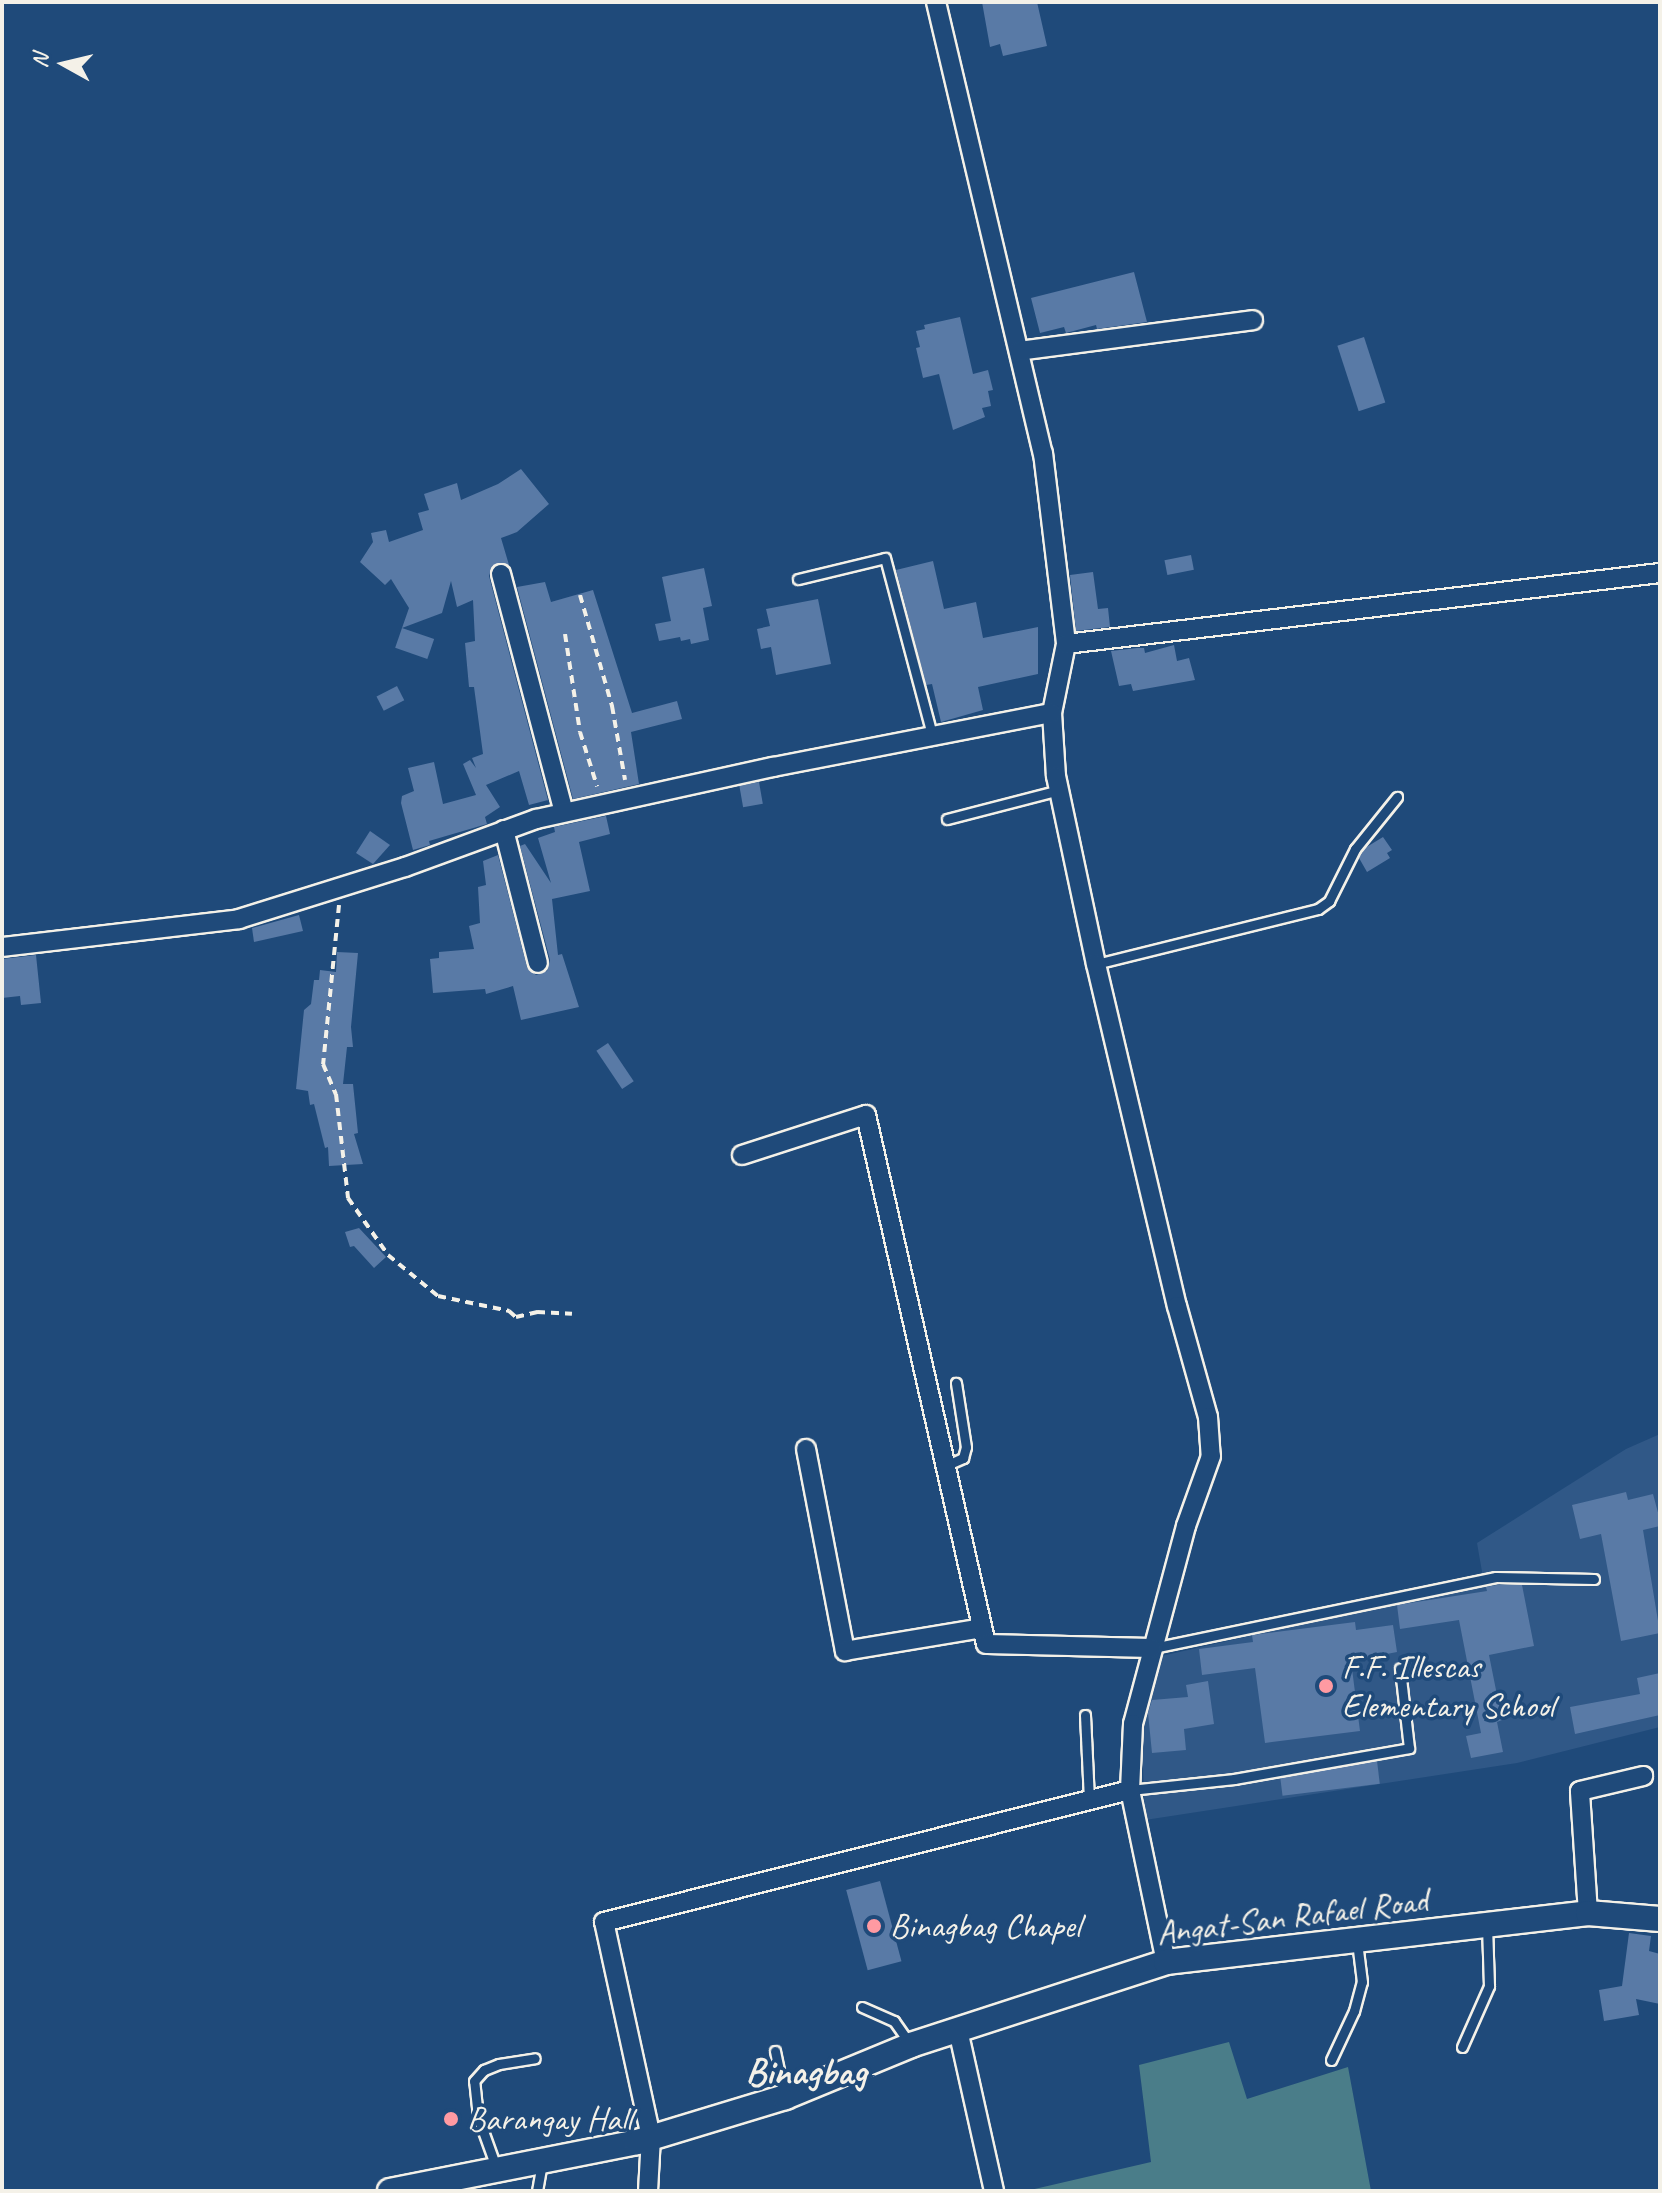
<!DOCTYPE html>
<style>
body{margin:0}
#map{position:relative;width:1662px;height:2193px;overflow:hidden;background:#1f4a7a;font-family:Caveat,sans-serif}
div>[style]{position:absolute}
.built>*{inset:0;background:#305887}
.green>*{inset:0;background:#4a7d89}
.building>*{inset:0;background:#597aa6;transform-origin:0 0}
.path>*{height:4px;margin-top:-2px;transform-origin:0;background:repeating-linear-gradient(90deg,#f4f1e8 0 8px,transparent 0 14px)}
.roads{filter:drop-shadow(2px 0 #f4f1e8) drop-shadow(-2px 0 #f4f1e8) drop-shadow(0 2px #f4f1e8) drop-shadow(0 -2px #f4f1e8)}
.lane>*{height:9px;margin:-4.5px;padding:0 4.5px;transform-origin:4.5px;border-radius:4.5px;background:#1f4a7a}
.street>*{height:18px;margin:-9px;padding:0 9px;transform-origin:9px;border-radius:9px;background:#1f4a7a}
.secondary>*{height:24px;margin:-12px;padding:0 12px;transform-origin:12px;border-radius:12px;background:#1f4a7a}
.dots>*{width:22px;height:22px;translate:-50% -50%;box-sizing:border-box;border:4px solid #1f4a7a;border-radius:50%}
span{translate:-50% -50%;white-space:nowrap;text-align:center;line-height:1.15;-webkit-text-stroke:7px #1f4a7a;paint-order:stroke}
.poi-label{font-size:34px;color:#f4f1e8}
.left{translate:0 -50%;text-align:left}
.street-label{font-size:34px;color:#f4f1e8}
.quarter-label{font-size:38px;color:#f4f1e8;font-weight:700}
.frame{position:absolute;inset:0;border:4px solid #f4f1e8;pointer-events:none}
.north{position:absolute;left:24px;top:24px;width:80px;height:80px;-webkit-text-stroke:6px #1f4a7a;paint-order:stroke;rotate:278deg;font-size:22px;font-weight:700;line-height:32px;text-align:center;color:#f4f1e8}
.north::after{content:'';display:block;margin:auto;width:28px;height:36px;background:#f4f1e8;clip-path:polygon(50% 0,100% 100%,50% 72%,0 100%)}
</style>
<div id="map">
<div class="built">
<i style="clip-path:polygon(1660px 1434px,1660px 1727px,1517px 1763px,1145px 1820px,1141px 1716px,1157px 1657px,1484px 1583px,1477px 1543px,1626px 1449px)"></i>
</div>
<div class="green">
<i style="clip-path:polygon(1229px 2042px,1247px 2099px,1348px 2067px,1371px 2191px,1026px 2191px,1151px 2162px,1139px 2065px)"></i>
</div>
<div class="building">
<i style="clip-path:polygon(982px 2px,1037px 2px,1047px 46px,1003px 56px,1000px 44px,990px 47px)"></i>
<i style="clip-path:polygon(1134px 272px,1147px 322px,1097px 329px,1096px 325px,1066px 333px,1064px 327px,1040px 333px,1031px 298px)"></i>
<i style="clip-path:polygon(960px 317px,973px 374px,988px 370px,993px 390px,988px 391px,991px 406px,982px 408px,985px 417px,953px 430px,939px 374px,923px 378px,916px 348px,920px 347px,916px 331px,925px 329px,924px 325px)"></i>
<i style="left:1364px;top:337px;width:69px;height:28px;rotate:72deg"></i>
<i style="clip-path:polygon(521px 469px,549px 504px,517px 532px,501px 538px,509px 565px,493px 565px,489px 576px,549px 804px,548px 800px,529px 805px,519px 771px,486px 785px,500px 807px,485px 817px,487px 824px,429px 841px,430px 845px,413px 850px,401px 803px,402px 796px,414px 791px,408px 768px,434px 762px,443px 804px,476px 795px,463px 764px,470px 760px,476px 768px,472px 758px,483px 754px,474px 687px,469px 687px,465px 643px,475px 641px,473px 600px,457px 607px,451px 581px,442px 613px,402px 628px,409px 608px,391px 579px,385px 585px,360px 562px,373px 542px,371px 533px,386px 530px,389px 542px,423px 530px,418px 513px,429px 510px,424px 494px,457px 483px,461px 500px,498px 484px)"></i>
<i style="left:1191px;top:555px;width:15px;height:27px;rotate:79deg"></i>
<i style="clip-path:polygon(933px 561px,944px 609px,976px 602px,983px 638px,1038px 627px,1038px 674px,978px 687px,983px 710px,941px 722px,932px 684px,926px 685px,896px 570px)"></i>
<i style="clip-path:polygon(704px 568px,712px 606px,703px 608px,709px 640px,691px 644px,690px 639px,681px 641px,680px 637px,659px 641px,655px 624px,671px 621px,662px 577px)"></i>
<i style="clip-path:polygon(1093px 572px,1098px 609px,1108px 608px,1110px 627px,1076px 631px,1070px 575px)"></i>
<i style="clip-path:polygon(545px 582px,551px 602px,593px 590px,632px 713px,677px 701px,682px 719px,631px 732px,639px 784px,573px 799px,517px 587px)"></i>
<i style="clip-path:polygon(818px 599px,831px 664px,776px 675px,771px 647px,761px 649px,757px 629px,770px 626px,766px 609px)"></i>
<i style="left:402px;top:628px;width:34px;height:21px;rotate:19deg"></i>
<i style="clip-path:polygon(1174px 645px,1177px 661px,1189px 658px,1195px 680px,1133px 691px,1131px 684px,1119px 686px,1111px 651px,1137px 648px,1144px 648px,1145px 653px)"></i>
<i style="left:397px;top:686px;width:16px;height:23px;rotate:63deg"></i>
<i style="left:759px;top:782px;width:22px;height:20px;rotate:80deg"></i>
<i style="clip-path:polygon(606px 816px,610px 834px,579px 842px,590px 891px,552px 899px,558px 955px,562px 954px,579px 1007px,521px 1020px,513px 986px,486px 994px,485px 989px,433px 993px,430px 959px,439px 958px,439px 952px,474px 949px,469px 926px,480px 923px,478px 887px,486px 885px,483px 861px,498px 855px,527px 967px,536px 975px,547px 971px,550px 960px,520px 846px,525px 844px,551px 883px,538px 838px,555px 832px,554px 827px)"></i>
<i style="clip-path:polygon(370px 831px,390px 845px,373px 864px,356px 853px)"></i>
<i style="clip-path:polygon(1383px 837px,1392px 850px,1387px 853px,1390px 858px,1367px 872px,1359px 858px,1365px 848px)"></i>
<i style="clip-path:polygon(299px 915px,303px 931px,254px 942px,252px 928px)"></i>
<i style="clip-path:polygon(337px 952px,358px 953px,351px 1027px,353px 1047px,347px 1047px,343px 1084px,353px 1084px,358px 1133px,354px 1134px,363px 1164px,329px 1166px,328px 1147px,325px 1148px,314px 1104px,310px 1105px,308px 1091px,296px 1089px,304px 1010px,311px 1004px,314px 980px,319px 980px,320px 970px,336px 972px)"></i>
<i style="clip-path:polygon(36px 955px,41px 1003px,21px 1005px,20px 996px,2px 998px,2px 959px)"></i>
<i style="left:608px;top:1043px;width:46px;height:14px;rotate:56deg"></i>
<i style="clip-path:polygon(359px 1228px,386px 1257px,374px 1268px,354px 1246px,350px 1247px,345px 1232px)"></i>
<i style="clip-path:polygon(1626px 1492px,1628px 1500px,1653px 1494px,1660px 1520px,1660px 1526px,1643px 1530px,1660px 1633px,1621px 1641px,1601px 1534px,1580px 1539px,1572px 1505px)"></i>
<i style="clip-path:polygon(1497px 1585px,1522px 1585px,1534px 1646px,1489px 1655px,1502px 1720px,1497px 1722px,1503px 1752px,1471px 1758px,1466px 1736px,1481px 1733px,1459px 1620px,1400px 1629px,1397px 1605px,1487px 1591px,1486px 1587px)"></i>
<i style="clip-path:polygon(1355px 1622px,1356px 1630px,1393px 1625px,1397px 1652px,1351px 1661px,1360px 1731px,1265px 1743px,1255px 1668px,1202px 1675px,1199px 1649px,1253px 1642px,1252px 1635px)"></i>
<i style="clip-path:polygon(1660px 1673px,1660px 1715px,1575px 1734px,1570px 1707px,1640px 1694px,1637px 1678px)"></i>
<i style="clip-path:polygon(1208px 1681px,1214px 1724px,1184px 1729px,1186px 1750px,1152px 1753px,1148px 1713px,1152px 1700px,1188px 1697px,1186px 1685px)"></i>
<i style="left:1377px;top:1761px;width:23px;height:98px;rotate:83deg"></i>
<i style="left:880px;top:1881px;width:83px;height:35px;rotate:75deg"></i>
<i style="clip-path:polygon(1629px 1933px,1651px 1936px,1649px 1951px,1660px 1954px,1660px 2004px,1636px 1999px,1639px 2015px,1604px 2021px,1599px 1990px,1622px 1986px)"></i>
</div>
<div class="path">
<i style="left:580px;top:595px;width:116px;rotate:73.9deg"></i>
<i style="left:612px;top:706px;width:75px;rotate:80deg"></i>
<i style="left:565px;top:634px;width:99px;rotate:81.3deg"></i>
<i style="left:580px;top:732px;width:57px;rotate:72.5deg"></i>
<i style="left:339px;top:905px;width:160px;rotate:95.7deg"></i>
<i style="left:323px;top:1064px;width:33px;rotate:67deg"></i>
<i style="left:336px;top:1094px;width:105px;rotate:83.4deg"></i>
<i style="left:348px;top:1198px;width:70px;rotate:54.9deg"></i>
<i style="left:388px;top:1255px;width:65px;rotate:39.4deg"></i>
<i style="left:438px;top:1296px;width:73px;rotate:11.9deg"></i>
<i style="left:509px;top:1311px;width:9px;rotate:41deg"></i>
<i style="left:516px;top:1317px;width:22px;rotate:-13deg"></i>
<i style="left:537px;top:1312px;width:35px;rotate:3deg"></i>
</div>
<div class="roads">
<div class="lane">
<i style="left:798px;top:579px;width:89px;rotate:-13.6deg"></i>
<i style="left:885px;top:558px;width:183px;rotate:75.1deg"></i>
<i style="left:947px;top:819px;width:116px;rotate:-14.5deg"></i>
<i style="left:1096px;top:964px;width:229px;rotate:-13.9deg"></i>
<i style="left:1318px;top:909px;width:14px;rotate:-36deg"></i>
<i style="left:1329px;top:901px;width:58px;rotate:-63.4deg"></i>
<i style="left:1355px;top:849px;width:67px;rotate:-51.1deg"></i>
<i style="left:945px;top:1466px;width:20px;rotate:-24deg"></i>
<i style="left:963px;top:1458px;width:11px;rotate:-75deg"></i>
<i style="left:966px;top:1447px;width:65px;rotate:-98.9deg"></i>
<i style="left:1153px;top:1648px;width:350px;rotate:-11.7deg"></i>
<i style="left:1496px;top:1577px;width:98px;rotate:1.2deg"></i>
<i style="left:1085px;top:1715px;width:85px;rotate:87.3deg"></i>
<i style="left:1130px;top:1790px;width:105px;rotate:-6deg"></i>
<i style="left:1234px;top:1779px;width:178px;rotate:-10deg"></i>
<i style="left:1409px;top:1748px;width:80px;rotate:-96.5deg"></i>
<i style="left:862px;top:2007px;width:35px;rotate:24deg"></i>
<i style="left:894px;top:2021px;width:29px;rotate:55deg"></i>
<i style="left:1462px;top:2047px;width:67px;rotate:-66.1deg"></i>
<i style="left:1489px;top:1986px;width:61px;rotate:-91.9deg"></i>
<i style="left:775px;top:2051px;width:44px;rotate:78.2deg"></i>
<i style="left:1331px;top:2060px;width:54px;rotate:-64.9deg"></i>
<i style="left:1354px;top:2011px;width:30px;rotate:-75deg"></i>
<i style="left:1362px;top:1982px;width:40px;rotate:-97.1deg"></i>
<i style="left:496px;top:2167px;width:53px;rotate:-109.8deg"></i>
<i style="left:478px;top:2117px;width:36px;rotate:-96deg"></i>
<i style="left:474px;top:2081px;width:15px;rotate:-48deg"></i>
<i style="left:484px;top:2070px;width:16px;rotate:-22deg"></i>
<i style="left:499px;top:2064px;width:36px;rotate:-9deg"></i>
<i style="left:537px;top:2191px;width:27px;rotate:-80deg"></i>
</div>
<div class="street">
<i style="left:936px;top:2px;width:464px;rotate:76.7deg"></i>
<i style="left:1043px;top:453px;width:192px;rotate:83.1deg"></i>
<i style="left:1066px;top:644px;width:70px;rotate:101.5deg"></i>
<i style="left:1052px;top:713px;width:63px;rotate:86.4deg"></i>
<i style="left:1056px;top:776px;width:192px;rotate:78deg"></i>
<i style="left:1096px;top:964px;width:351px;rotate:76.7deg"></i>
<i style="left:1177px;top:1306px;width:115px;rotate:74.4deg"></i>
<i style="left:1208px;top:1417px;width:39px;rotate:86deg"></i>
<i style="left:1211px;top:1456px;width:74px;rotate:109.7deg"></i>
<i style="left:1186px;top:1526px;width:205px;rotate:105deg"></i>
<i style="left:1133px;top:1724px;width:66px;rotate:92.6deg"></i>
<i style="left:1130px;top:1790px;width:176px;rotate:78.2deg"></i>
<i style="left:1019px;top:351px;width:236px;rotate:-7.5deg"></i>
<i style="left:501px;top:574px;width:246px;rotate:75.2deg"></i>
<i style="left:1066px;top:644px;width:598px;rotate:-6.82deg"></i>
<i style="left:504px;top:830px;width:137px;rotate:75.7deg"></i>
<i style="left:2px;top:947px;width:239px;rotate:-6.7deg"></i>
<i style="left:239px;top:919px;width:174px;rotate:-17.4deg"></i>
<i style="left:405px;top:867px;width:140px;rotate:-20.1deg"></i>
<i style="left:536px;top:819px;width:243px;rotate:-12.4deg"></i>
<i style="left:773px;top:767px;width:284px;rotate:-11deg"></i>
<i style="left:742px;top:1155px;width:130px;rotate:-17.9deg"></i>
<i style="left:866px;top:1115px;width:542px;rotate:77.22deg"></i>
<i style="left:986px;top:1644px;width:166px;rotate:1.4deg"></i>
<i style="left:806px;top:1449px;width:206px;rotate:79.1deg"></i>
<i style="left:845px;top:1651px;width:139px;rotate:-9.5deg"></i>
<i style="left:1588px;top:1913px;width:122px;rotate:-93.8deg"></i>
<i style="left:1580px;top:1791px;width:65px;rotate:-13.4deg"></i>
<i style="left:958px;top:2030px;width:165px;rotate:77.4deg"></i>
<i style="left:648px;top:2191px;width:54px;rotate:-86.8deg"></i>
<i style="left:651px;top:2137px;width:220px;rotate:-102.3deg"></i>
<i style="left:604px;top:1922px;width:542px;rotate:-14.09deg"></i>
</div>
<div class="secondary">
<i style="left:390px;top:2191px;width:252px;rotate:-11.2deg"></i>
<i style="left:637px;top:2142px;width:155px;rotate:-16.9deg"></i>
<i style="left:785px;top:2097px;width:136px;rotate:-22.4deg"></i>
<i style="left:911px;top:2045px;width:268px;rotate:-18deg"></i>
<i style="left:1166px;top:1962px;width:425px;rotate:-6.6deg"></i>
<i style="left:1588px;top:1913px;width:72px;rotate:4.8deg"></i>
</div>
</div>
<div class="dots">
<i style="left:1326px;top:1686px;background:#ff9aa2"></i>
<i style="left:874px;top:1926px;background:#ff9aa2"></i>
<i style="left:451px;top:2119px;background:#ff9aa2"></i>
</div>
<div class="poi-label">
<span class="left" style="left:1342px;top:1686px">F.F. Illescas<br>Elementary School</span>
<span class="left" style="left:890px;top:1926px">Binagbag Chapel</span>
<span class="left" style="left:467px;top:2119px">Barangay Hall</span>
</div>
<div class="street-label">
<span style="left:1292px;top:1916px;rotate:-7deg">Angat-San Rafael Road</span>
</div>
<div class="quarter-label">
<span style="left:806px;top:2072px">Binagbag</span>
</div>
<div class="frame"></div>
<div class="north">N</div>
</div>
